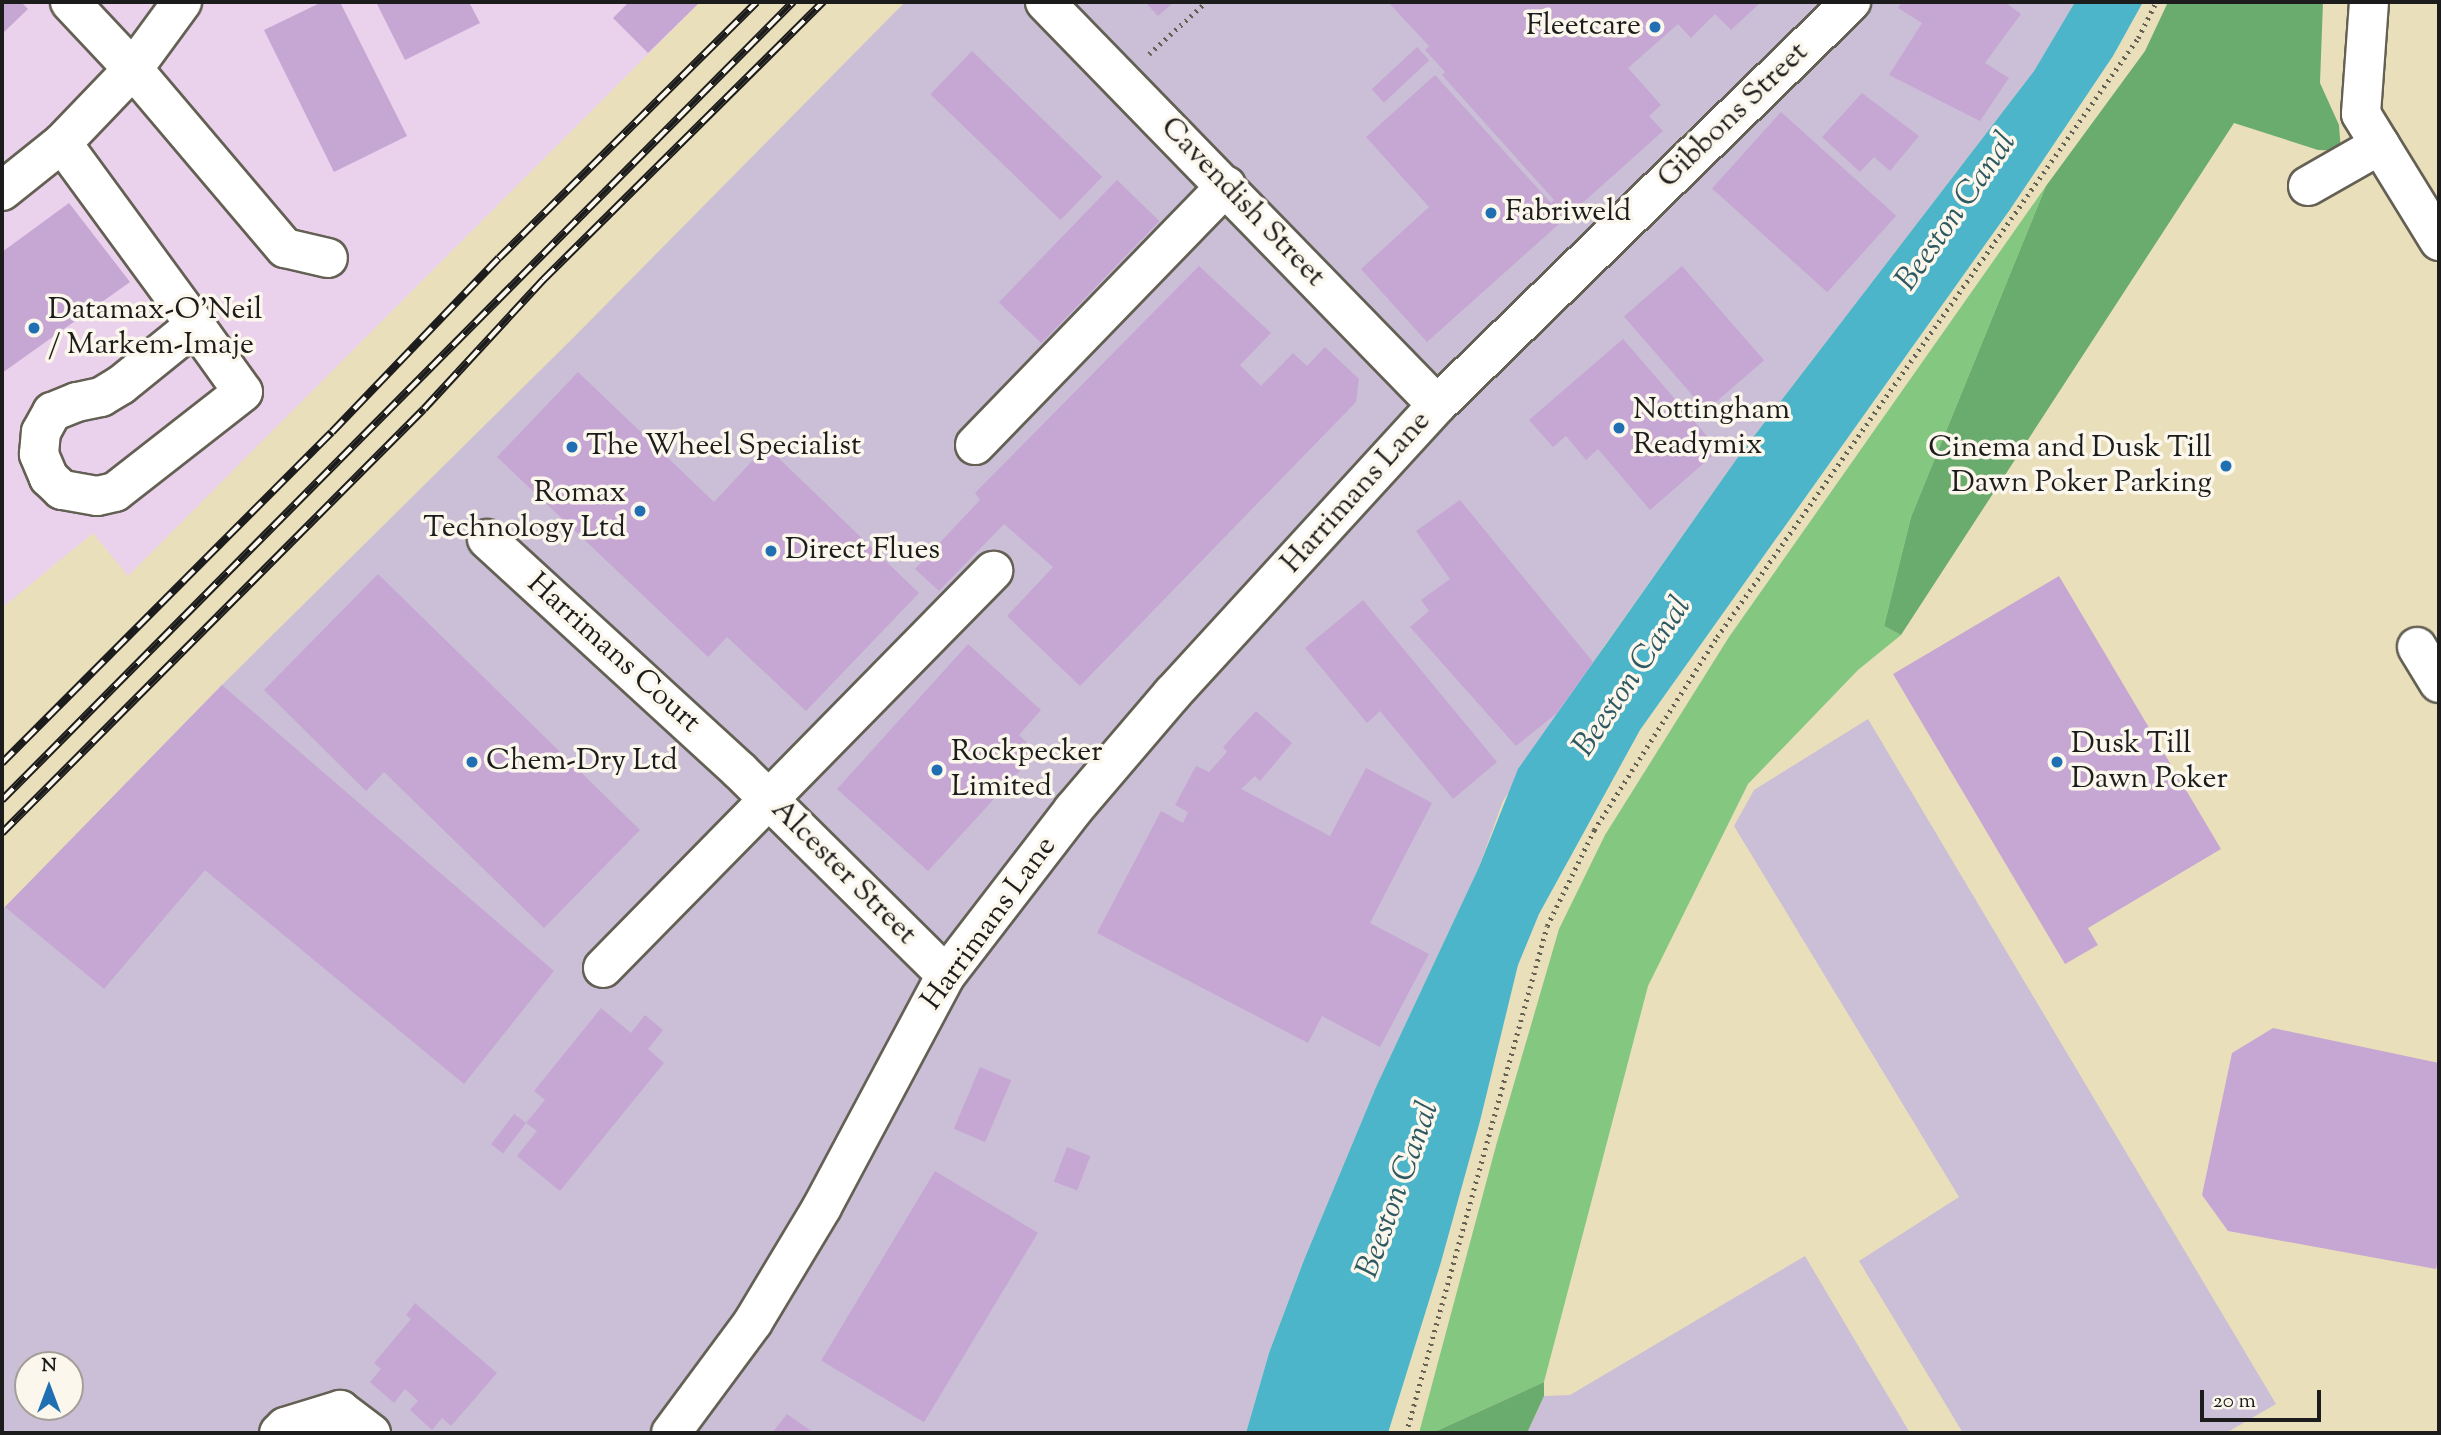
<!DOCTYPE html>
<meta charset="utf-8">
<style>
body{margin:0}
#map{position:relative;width:2441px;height:1435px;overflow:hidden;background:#eadfbb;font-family:"Sorts Mill Goudy",serif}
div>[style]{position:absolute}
.built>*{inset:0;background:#ead1ec}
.industrial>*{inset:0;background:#cabfd6}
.green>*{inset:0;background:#83c780}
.forest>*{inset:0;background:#6aac6e}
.water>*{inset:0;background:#4cb5ca}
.building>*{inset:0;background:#c6a7d3;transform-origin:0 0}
.path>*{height:4.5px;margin-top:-2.25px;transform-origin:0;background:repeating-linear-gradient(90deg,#646054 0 2px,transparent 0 7px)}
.roads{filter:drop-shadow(2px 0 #646054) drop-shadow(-2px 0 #646054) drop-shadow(0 2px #646054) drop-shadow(0 -2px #646054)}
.minor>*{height:38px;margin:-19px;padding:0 19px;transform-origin:19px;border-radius:19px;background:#fff}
.rail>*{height:8px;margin-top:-4px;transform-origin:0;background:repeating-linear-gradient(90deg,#fbf7ec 0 16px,#1c1c1c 0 32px);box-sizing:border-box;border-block:2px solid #1c1c1c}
.dots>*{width:19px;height:19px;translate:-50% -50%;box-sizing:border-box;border:4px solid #fbf7ec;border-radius:50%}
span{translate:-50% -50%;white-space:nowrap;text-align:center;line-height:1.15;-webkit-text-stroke:7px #fbf7ec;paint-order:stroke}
.poi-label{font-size:30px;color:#1c1c1c}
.right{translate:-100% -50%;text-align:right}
.left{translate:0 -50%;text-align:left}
.street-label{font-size:30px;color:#1c1c1c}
.water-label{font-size:32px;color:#2f5962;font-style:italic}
.frame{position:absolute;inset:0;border:4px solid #1c1c1c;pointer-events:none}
.north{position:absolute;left:14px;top:1351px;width:70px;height:70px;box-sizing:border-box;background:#fbf7ec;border:2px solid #a29f99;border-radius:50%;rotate:0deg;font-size:19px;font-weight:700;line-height:28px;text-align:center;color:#1c1c1c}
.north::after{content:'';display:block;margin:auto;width:24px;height:32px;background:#1f6fb2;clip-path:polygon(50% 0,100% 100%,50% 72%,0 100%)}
.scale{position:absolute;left:2200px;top:1390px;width:121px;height:32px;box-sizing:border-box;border:4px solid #1c1c1c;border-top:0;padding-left:9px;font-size:21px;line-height:24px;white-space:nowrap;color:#1c1c1c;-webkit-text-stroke:5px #fbf7ec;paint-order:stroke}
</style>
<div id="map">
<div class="built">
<i style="clip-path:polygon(2px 2px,700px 2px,128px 576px,93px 533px,2px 608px)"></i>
</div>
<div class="industrial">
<i style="clip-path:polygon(evenodd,905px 2px,2075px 2px,2034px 71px,1738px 457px,1605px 645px,1503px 801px,1479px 867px,1376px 1087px,1304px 1260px,1269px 1353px,1246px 1433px,2px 1433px,2px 910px,222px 685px,574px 337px,905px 2px,28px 1365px,70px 1365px,70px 1407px,28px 1407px,28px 1365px)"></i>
<i style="clip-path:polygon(1868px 719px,2276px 1404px,2226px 1433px,1963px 1433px,1859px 1261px,1959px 1197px,1734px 826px,1754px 790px)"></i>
<i style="clip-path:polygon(1805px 1256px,1910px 1433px,1527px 1433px,1544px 1396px,1570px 1395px)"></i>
</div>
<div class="green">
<i style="clip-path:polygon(2046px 186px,1911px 517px,1884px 626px,1901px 635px,1858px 670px,1748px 784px,1648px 986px,1544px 1382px,1432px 1433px,1419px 1433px,1497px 1142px,1559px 929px,1605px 835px,1729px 637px)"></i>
</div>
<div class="forest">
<i style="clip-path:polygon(2168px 2px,2323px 2px,2320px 83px,2339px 125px,2341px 151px,2318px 150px,2234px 123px,1901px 635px,1884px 626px,1911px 517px,2046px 186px,2145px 51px)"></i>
<i style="clip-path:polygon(1544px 1382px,1544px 1396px,1527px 1433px,1432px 1433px)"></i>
</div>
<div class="water">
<i style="clip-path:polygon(2075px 2px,2143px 2px,2113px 56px,2009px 211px,1640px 730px,1539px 914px,1518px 965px,1480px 1121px,1441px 1262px,1388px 1433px,1246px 1433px,1269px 1353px,1304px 1260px,1376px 1087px,1479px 867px,1518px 769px,1738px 457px,2034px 71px)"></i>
</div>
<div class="building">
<i style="clip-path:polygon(2px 2px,21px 2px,28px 9px,2px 34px)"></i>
<i style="clip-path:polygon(322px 2px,340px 2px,407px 136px,334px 172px,264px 30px)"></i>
<i style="clip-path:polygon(376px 2px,469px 2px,480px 23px,405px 60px)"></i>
<i style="clip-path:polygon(629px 2px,700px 2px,648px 53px,613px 18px)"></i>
<i style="clip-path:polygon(1145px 2px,1174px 2px,1158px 16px)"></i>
<i style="clip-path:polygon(1388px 2px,1761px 2px,1731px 30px,1715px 14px,1691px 38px,1678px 24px,1628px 68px,1661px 105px,1649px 116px,1663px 131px,1427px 342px,1361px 269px,1429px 207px,1366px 137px,1435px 75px,1551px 203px,1554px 200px,1442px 75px,1445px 72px,1425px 50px,1429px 46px)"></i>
<i style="clip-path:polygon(1902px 2px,2005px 2px,2021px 14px,1985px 63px,2009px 78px,1980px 121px,1889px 75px,1922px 23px,1898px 8px)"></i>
<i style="left:1417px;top:47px;width:18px;height:62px;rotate:47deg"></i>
<i style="left:972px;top:51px;width:181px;height:60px;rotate:44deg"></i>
<i style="clip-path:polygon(1862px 93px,1919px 136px,1890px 171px,1874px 157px,1860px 172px,1822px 137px)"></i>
<i style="left:1781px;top:112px;width:155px;height:103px;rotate:42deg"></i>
<i style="left:1117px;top:180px;width:59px;height:170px;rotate:44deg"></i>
<i style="clip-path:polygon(69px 203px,130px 282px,2px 373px,2px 252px)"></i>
<i style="clip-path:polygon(1199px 266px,1271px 333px,1240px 365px,1261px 386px,1293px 353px,1307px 366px,1325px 347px,1359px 379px,1356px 402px,1080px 686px,1007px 616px,1053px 567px,1004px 524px,939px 591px,915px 569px,980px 500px,975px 493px)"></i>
<i style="left:1682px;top:266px;width:125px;height:77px;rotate:49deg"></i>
<i style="clip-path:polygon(1623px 339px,1719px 450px,1650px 510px,1598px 449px,1586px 460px,1566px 436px,1553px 447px,1529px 420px)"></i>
<i style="clip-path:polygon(578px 372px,714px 502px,766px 446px,919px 593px,806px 711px,727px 637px,708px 657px,497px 457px)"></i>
<i style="clip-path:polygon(1460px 500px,1593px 662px,1557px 713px,1516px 746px,1410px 627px,1429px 611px,1421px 600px,1450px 579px,1416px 531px)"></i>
<i style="clip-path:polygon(378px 574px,640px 830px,544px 928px,384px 772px,366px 791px,264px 690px)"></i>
<i style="clip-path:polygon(2059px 576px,2221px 849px,2088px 928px,2098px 945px,2065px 964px,1893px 674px)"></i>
<i style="clip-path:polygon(1363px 600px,1497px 762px,1453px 799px,1380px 711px,1367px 723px,1305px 648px)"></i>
<i style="clip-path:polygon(968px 644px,1041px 710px,1019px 735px,1037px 752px,928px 871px,837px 789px)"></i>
<i style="clip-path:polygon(222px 685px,554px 971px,464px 1084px,205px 870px,104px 989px,5px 907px)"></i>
<i style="clip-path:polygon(1256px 711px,1292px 743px,1260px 781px,1255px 776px,1241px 789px,1330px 836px,1366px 768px,1432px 803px,1370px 923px,1429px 954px,1380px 1047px,1322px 1016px,1308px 1043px,1097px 933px,1161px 811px,1183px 823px,1188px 812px,1175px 805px,1196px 766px,1209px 772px,1227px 752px,1223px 747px)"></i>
<i style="clip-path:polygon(601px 1008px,631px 1033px,645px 1015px,663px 1030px,648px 1049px,664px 1063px,560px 1191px,517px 1156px,537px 1131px,526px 1123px,545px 1100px,534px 1091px)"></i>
<i style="clip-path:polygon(2273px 1028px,2439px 1063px,2439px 1254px,2436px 1269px,2228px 1231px,2202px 1195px,2232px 1053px)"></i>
<i style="left:980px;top:1067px;width:34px;height:67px;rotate:23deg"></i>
<i style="left:514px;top:1114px;width:15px;height:38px;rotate:37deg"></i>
<i style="left:1067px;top:1147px;width:25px;height:37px;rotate:21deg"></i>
<i style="left:935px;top:1171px;width:120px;height:221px;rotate:31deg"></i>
<i style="clip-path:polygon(415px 1303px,497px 1373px,451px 1426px,442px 1418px,432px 1430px,410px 1410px,418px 1401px,405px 1389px,394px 1403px,370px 1382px,381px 1369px,374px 1363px,411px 1319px,406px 1315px)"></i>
<i style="clip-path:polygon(787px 1414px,814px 1433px,772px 1433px)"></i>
</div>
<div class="path">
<i style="left:1149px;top:54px;width:77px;rotate:-42.4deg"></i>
<i style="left:1406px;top:1433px;width:526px;rotate:-74.46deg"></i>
<i style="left:1547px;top:926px;width:107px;rotate:-63.9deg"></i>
<i style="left:1594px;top:830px;width:229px;rotate:-57.5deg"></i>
<i style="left:1717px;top:637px;width:732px;rotate:-54.9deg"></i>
<i style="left:2138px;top:38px;width:40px;rotate:-63.4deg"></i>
</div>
<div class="roads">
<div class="minor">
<i style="left:70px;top:2px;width:92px;rotate:46.8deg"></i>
<i style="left:133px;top:69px;width:235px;rotate:49.7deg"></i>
<i style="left:285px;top:248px;width:44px;rotate:13.1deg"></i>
<i style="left:1045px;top:2px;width:562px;rotate:45.79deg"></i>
<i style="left:2369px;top:2px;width:112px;rotate:94.1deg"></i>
<i style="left:2361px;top:114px;width:149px;rotate:58.4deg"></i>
<i style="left:62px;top:143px;width:225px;rotate:53.8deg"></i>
<i style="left:195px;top:325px;width:82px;rotate:54.4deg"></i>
<i style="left:243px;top:392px;width:162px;rotate:142deg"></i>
<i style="left:115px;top:492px;width:18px;rotate:167deg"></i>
<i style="left:97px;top:496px;width:36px;rotate:-170deg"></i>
<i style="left:62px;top:490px;width:18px;rotate:-137deg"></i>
<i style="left:49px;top:478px;width:26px;rotate:-113deg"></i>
<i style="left:39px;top:454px;width:22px;rotate:-85deg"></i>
<i style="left:41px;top:432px;width:23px;rotate:-61deg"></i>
<i style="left:52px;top:412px;width:27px;rotate:-22deg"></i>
<i style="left:77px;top:402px;width:25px;rotate:-12deg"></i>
<i style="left:101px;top:397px;width:23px;rotate:-31deg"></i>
<i style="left:121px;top:385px;width:95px;rotate:-39deg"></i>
<i style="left:2308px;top:186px;width:83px;rotate:-29.7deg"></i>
<i style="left:2px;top:191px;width:77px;rotate:-38.7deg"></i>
<i style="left:62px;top:143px;width:103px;rotate:-46.2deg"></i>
<i style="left:133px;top:69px;width:83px;rotate:-53.8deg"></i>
<i style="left:975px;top:445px;width:361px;rotate:-45.9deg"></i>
<i style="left:487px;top:539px;width:342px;rotate:42.5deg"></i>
<i style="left:739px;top:770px;width:291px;rotate:44.7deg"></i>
<i style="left:2417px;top:647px;width:42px;rotate:58.6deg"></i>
<i style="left:603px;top:968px;width:557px;rotate:-45.51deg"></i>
<i style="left:279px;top:1433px;width:8px;rotate:-45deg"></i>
<i style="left:285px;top:1427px;width:58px;rotate:-17.2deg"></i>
<i style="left:340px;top:1410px;width:39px;rotate:37deg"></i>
<i style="left:671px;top:1433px;width:138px;rotate:-53.5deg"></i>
<i style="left:753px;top:1322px;width:134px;rotate:-59deg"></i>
<i style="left:822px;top:1207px;width:263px;rotate:-61.9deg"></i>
<i style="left:946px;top:975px;width:208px;rotate:-52.4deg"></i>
<i style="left:1073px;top:810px;width:153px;rotate:-49.5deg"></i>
<i style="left:1172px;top:694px;width:392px;rotate:-47.5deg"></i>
<i style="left:1437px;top:405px;width:578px;rotate:-44.23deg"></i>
</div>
</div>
<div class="rail">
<i style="left:2px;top:763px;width:467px;rotate:-45.1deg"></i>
<i style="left:332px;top:432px;width:241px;rotate:-46.2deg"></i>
<i style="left:499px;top:258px;width:363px;rotate:-44.8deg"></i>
<i style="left:2px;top:800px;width:1124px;rotate:-45.25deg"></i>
<i style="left:2px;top:833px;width:598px;rotate:-45.14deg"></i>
<i style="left:424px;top:409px;width:176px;rotate:-47.3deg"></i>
<i style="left:543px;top:280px;width:395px;rotate:-44.8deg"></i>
</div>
<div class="dots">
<i style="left:1655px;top:27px;background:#1f6fb2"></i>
<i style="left:1491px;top:213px;background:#1f6fb2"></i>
<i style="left:34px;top:328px;background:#1f6fb2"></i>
<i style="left:1619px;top:428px;background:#1f6fb2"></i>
<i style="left:572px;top:447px;background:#1f6fb2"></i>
<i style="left:2226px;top:466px;background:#1f6fb2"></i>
<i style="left:640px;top:511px;background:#1f6fb2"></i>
<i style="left:771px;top:551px;background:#1f6fb2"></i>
<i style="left:472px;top:762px;background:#1f6fb2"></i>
<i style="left:2057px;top:762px;background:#1f6fb2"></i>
<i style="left:937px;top:770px;background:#1f6fb2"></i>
</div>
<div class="poi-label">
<span class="right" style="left:1641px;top:27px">Fleetcare</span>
<span class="left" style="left:1505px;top:213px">Fabriweld</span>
<span class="left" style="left:48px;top:328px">Datamax-O’Neil<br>/ Markem-Imaje</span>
<span class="left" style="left:1633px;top:428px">Nottingham<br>Readymix</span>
<span class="left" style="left:586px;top:447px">The Wheel Specialist</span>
<span class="right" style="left:2212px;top:466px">Cinema and Dusk Till<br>Dawn Poker Parking</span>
<span class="right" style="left:626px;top:511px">Romax<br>Technology Ltd</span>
<span class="left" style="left:785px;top:551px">Direct Flues</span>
<span class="left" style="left:2071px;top:762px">Dusk Till<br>Dawn Poker</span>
<span class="left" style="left:951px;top:770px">Rockpecker<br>Limited</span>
<span class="left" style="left:486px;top:762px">Chem-Dry Ltd</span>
</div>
<div class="street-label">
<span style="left:1734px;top:116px;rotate:-44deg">Gibbons Street</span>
<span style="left:1242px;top:203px;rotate:46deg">Cavendish Street</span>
<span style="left:1357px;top:493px;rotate:-48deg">Harrimans Lane</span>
<span style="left:613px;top:654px;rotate:42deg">Harrimans Court</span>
<span style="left:843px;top:873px;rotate:45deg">Alcester Street</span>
<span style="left:990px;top:924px;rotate:-54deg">Harrimans Lane</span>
</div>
<div class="water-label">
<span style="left:1957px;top:212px;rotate:-55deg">Beeston Canal</span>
<span style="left:1633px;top:677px;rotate:-56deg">Beeston Canal</span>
<span style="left:1399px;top:1190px;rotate:-70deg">Beeston Canal</span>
</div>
<div class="frame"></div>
<div class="north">N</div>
<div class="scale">20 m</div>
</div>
